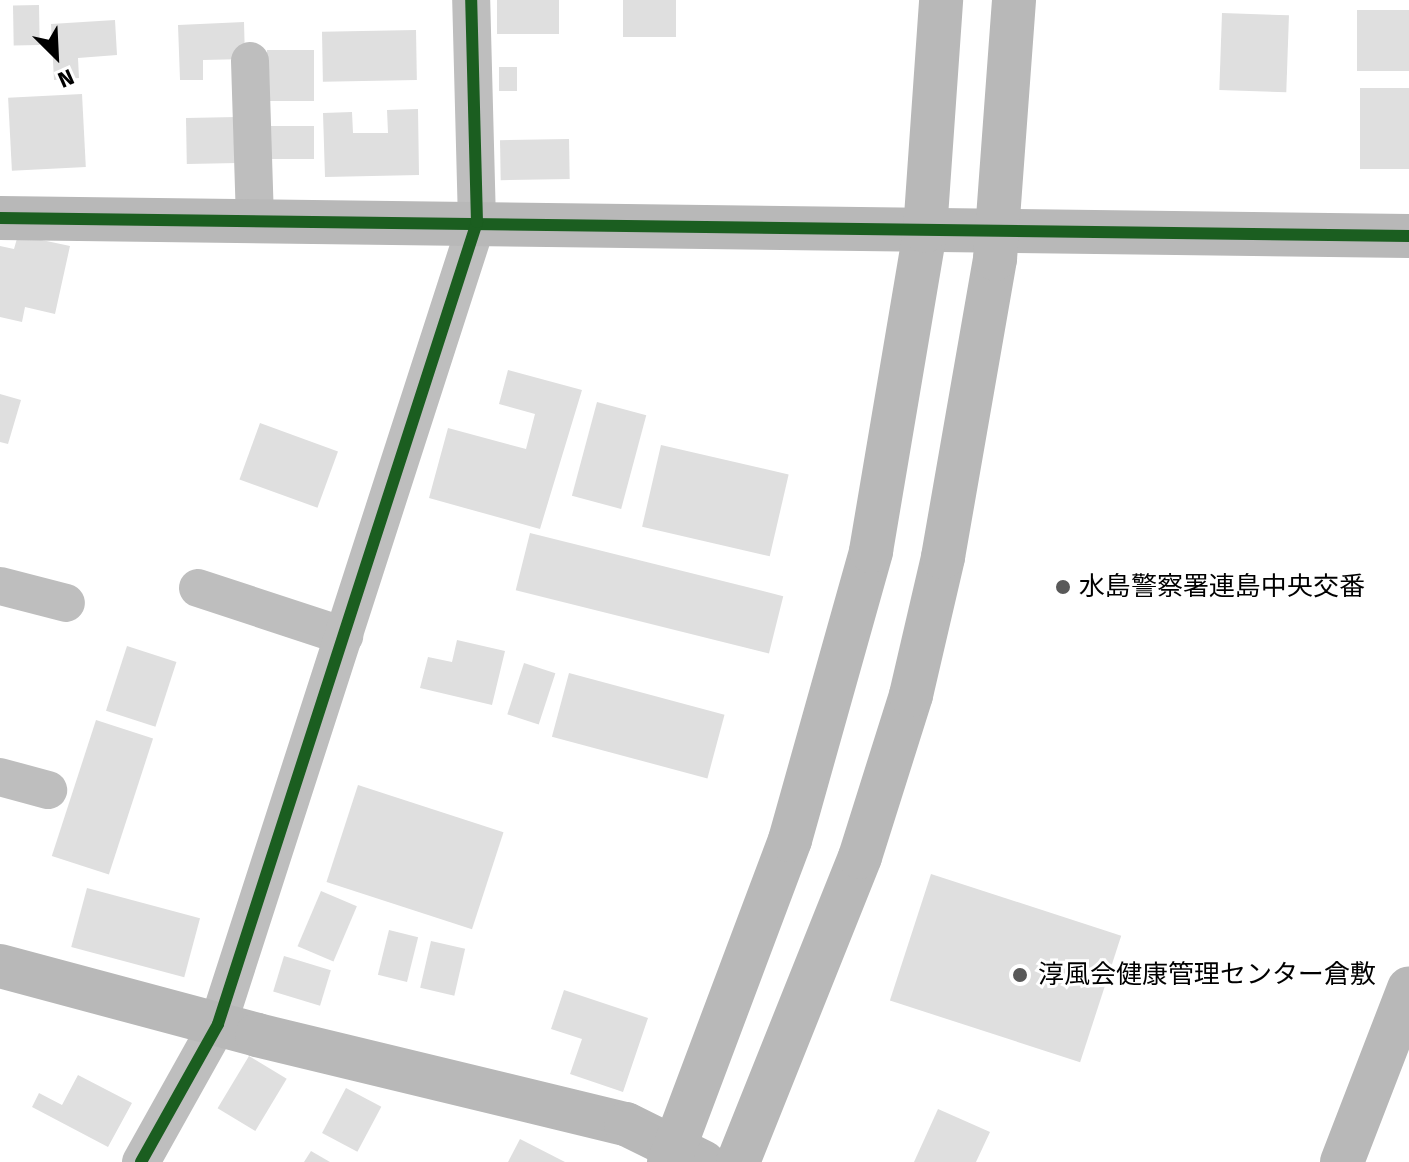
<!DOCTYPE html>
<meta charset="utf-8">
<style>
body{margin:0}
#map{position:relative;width:1409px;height:1162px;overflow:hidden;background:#fff;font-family:"Fira Sans","Noto Sans JP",sans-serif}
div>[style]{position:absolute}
.building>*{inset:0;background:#dfdfdf;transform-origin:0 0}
.street>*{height:38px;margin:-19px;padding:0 19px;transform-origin:19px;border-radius:19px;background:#bebebe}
.secondary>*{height:44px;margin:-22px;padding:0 22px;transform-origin:22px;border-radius:22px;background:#b8b8b8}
.cycleway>*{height:12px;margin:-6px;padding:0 6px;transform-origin:6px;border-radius:6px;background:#1b5e20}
.dots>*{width:22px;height:22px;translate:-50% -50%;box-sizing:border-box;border:4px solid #fff;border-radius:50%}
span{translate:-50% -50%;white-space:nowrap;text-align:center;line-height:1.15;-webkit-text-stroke:6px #fff;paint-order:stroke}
.poi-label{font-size:26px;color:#000}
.left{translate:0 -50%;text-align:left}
.north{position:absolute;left:16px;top:16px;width:80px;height:80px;-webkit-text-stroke:6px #fff;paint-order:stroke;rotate:156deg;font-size:22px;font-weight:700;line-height:32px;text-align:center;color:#000}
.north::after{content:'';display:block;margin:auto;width:28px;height:36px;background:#000;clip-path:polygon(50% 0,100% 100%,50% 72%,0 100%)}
</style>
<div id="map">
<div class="building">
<i style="left:497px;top:0;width:62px;height:34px"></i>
<i style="left:623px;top:0;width:53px;height:37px"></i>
<i style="left:39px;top:5px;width:40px;height:26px;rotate:89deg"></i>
<i style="left:1357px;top:10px;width:52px;height:61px"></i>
<i style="left:1222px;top:13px;width:67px;height:77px;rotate:2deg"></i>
<i style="clip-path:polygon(115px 20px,117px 55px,78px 58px,79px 78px,54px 80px,51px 24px)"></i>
<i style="clip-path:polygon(244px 22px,245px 59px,203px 60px,203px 80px,180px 80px,178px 25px)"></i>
<i style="left:416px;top:30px;width:50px;height:94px;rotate:89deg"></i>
<i style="left:267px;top:50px;width:47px;height:51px"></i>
<i style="left:499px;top:67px;width:18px;height:24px"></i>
<i style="left:1360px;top:88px;width:49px;height:81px"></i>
<i style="left:82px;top:94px;width:73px;height:74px;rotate:87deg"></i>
<i style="clip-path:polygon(418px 109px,419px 175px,325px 177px,323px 113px,352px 112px,353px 133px,388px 133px,387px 110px)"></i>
<i style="left:237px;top:117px;width:46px;height:51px;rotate:89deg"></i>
<i style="left:263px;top:126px;width:51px;height:33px"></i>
<i style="left:569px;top:139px;width:40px;height:69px;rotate:89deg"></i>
<i style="clip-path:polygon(18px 235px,70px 246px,55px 314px,25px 307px,22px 322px,0 317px,0 246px,14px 249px)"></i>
<i style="clip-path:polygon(508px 370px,582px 390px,540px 529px,429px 498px,448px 428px,526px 449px,535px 414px,499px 404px)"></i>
<i style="clip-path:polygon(0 394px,21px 400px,8px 444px,0 442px)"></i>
<i style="left:597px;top:402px;width:51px;height:97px;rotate:15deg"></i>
<i style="left:260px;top:423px;width:83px;height:60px;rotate:20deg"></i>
<i style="left:661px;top:445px;width:131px;height:84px;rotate:13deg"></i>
<i style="left:530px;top:533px;width:261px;height:59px;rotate:14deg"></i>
<i style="clip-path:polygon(457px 640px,505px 651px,492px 705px,420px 688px,428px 657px,452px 662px)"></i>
<i style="left:127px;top:646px;width:52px;height:68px;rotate:18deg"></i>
<i style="left:524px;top:663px;width:33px;height:54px;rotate:18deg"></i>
<i style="left:569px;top:673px;width:161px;height:66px;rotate:15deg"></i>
<i style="left:96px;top:720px;width:60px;height:143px;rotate:18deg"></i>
<i style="left:358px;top:785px;width:153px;height:102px;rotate:18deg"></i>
<i style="left:931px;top:874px;width:200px;height:133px;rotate:18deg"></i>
<i style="left:87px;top:888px;width:117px;height:61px;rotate:15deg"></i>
<i style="left:321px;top:891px;width:39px;height:60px;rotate:23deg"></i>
<i style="left:389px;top:930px;width:30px;height:46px;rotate:14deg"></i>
<i style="left:431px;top:941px;width:35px;height:48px;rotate:13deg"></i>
<i style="left:284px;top:956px;width:49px;height:37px;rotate:17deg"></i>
<i style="clip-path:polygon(564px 990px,648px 1018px,623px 1092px,570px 1074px,582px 1039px,551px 1029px)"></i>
<i style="left:249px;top:1056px;width:44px;height:61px;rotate:31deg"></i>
<i style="clip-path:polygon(78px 1075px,132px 1103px,108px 1147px,32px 1107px,39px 1093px,62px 1105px)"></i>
<i style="left:346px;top:1088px;width:40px;height:51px;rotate:28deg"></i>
<i style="clip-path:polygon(938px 1109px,990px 1132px,976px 1162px,914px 1162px)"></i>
<i style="clip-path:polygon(520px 1139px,565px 1162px,508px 1162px)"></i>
<i style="clip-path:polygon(311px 1151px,330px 1162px,304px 1162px)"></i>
</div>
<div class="street">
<i style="left:250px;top:61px;width:160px;rotate:88.2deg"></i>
<i style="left:0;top:586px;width:68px;rotate:14.4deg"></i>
<i style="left:198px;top:588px;width:154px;rotate:18.2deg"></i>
<i style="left:0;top:777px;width:50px;rotate:15.2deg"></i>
<i style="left:141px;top:1162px;width:158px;rotate:-60.8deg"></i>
<i style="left:218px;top:1024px;width:843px;rotate:-72.1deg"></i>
<i style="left:477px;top:222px;width:222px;rotate:-91.5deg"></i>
</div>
<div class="secondary">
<i style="left:0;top:218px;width:1409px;rotate:0.73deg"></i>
<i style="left:0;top:966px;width:266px;rotate:15deg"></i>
<i style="left:257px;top:1035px;width:380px;rotate:13.6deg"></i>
<i style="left:626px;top:1124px;width:86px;rotate:26.3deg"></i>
<i style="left:669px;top:1162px;width:344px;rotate:-69.4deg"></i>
<i style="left:790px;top:840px;width:300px;rotate:-74.3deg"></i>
<i style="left:871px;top:551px;width:325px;rotate:-80.4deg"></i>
<i style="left:925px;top:231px;width:232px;rotate:-86deg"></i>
<i style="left:738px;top:1162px;width:328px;rotate:-68.2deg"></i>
<i style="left:860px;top:857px;width:170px;rotate:-72.5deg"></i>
<i style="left:911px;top:695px;width:142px;rotate:-76.9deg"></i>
<i style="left:943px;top:557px;width:303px;rotate:-80.1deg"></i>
<i style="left:995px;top:259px;width:260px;rotate:-85.8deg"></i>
<i style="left:1342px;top:1162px;width:186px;rotate:-68.9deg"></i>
</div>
<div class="cycleway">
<i style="left:0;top:218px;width:1409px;rotate:0.73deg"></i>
<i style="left:141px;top:1162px;width:158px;rotate:-60.8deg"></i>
<i style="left:218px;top:1024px;width:843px;rotate:-72.1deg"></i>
<i style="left:477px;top:222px;width:222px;rotate:-91.5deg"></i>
</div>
<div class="dots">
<i style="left:1063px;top:587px;background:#595959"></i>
<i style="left:1020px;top:975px;background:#595959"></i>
</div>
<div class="poi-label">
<span class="left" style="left:1079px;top:587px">水島警察署連島中央交番</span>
<span class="left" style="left:1038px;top:975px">淳風会健康管理センター倉敷</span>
</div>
<div class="north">N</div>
</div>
